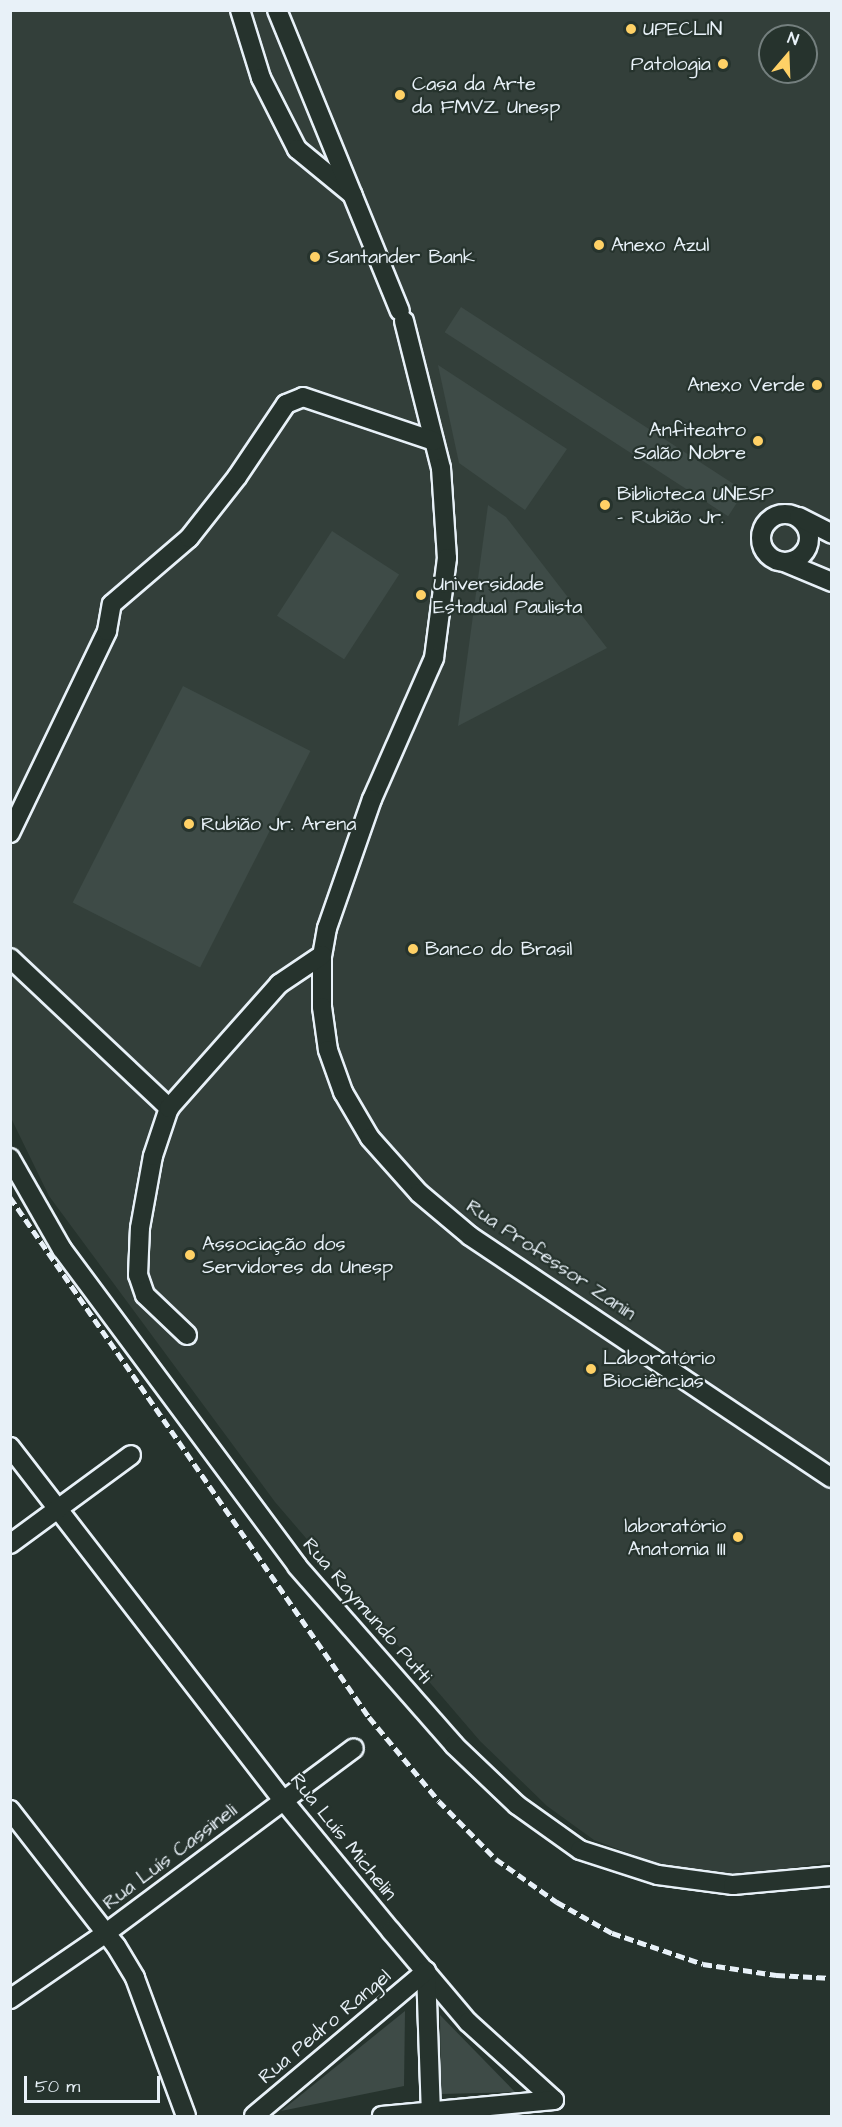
<!DOCTYPE html>
<meta charset="utf-8">
<style>
body{margin:0}
#map{position:relative;width:842px;height:2127px;overflow:hidden;background:#26332d;font-family:"Architects Daughter",sans-serif}
div>[style]{position:absolute}
.built>*{inset:0;background:#333f3a}
.green>*{inset:0;background:#3e4b47;transform-origin:0 0}
.roads{filter:drop-shadow(2px 0 #e8f1f8) drop-shadow(-2px 0 #e8f1f8) drop-shadow(0 2px #e8f1f8) drop-shadow(0 -2px #e8f1f8)}
.minor>*{height:18px;margin:-9px;padding:0 9px;transform-origin:9px;border-radius:9px;background:#26332d}
.minor>.ring{margin:-9px;padding:0;box-sizing:content-box;background:none;border:18px solid #26332d;border-radius:50%}
.rail>*{height:4.5px;margin-top:-2.25px;transform-origin:0;background:repeating-linear-gradient(90deg,#e8f1f8 0 9px,transparent 0 13.5px)}
.dots>*{width:16px;height:16px;translate:-50% -50%;box-sizing:border-box;border:3px solid #26332d;border-radius:50%}
span{translate:-50% -50%;white-space:nowrap;text-align:center;line-height:1.15;-webkit-text-stroke:4.5px #26332d;paint-order:stroke}
.poi-label{font-size:20px;color:#e8f1f8}
.left{translate:0 -50%;text-align:left}
.right{translate:-100% -50%;text-align:right}
.street-label{font-size:20px;color:#e8f1f8}
.frame{position:absolute;inset:0;border:12px solid #e8f1f8;pointer-events:none}
.north{position:absolute;left:758px;top:24px;width:60px;height:60px;box-sizing:border-box;background:#26332d;border:2px solid #747f7e;border-radius:50%;rotate:19deg;font-size:16px;font-weight:700;line-height:24px;text-align:center;color:#e8f1f8}
.north::after{content:'';display:block;margin:auto;width:21px;height:27px;background:#ffd166;clip-path:polygon(50% 0,100% 100%,50% 72%,0 100%)}
.scale{position:absolute;left:24px;top:2076px;width:136px;height:27px;box-sizing:border-box;border:3px solid #e8f1f8;border-top:0;padding-left:8px;font-size:18px;line-height:21px;white-space:nowrap;color:#e8f1f8;-webkit-text-stroke:4px #26332d;paint-order:stroke}
</style>
<div id="map">
<div class="built">
<i style="clip-path:polygon(evenodd,11px 11px,831px 11px,831px 1862px,731px 1877px,660px 1865px,594px 1840px,547px 1806px,480px 1741px,275px 1502px,49px 1196px,11px 1118px,11px 11px,770px 36px,806px 36px,806px 72px,770px 72px,770px 36px)"></i>
</div>
<div class="green">
<i style="left:461px;top:307px;width:338px;height:30px;rotate:33deg"></i>
<i style="clip-path:polygon(438px 365px,567px 449px,525px 510px,459px 463px)"></i>
<i style="clip-path:polygon(488px 505px,506px 517px,607px 648px,458px 726px)"></i>
<i style="left:332px;top:531px;width:80px;height:101px;rotate:33deg"></i>
<i style="left:183px;top:686px;width:143px;height:243px;rotate:27deg"></i>
<i style="clip-path:polygon(405px 2011px,404px 2086px,281px 2111px)"></i>
<i style="clip-path:polygon(440px 2015px,515px 2092px,441px 2094px)"></i>
</div>
<div class="roads">
<div class="minor">
<i style="left:240px;top:10px;width:71px;rotate:72.8deg"></i>
<i style="left:261px;top:78px;width:80px;rotate:63.1deg"></i>
<i style="left:297px;top:149px;width:72px;rotate:39.4deg"></i>
<i style="left:277px;top:10px;width:325px;rotate:67.8deg"></i>
<i style="left:404px;top:321px;width:152px;rotate:75.9deg"></i>
<i style="left:441px;top:468px;width:90px;rotate:86.2deg"></i>
<i style="left:447px;top:558px;width:101px;rotate:97.4deg"></i>
<i style="left:434px;top:658px;width:154px;rotate:113.7deg"></i>
<i style="left:372px;top:799px;width:137px;rotate:109.2deg"></i>
<i style="left:327px;top:928px;width:27px;rotate:100deg"></i>
<i style="left:322px;top:955px;width:52px;rotate:90deg"></i>
<i style="left:322px;top:1007px;width:43px;rotate:82.1deg"></i>
<i style="left:328px;top:1050px;width:45px;rotate:70.3deg"></i>
<i style="left:343px;top:1092px;width:53px;rotate:59.6deg"></i>
<i style="left:370px;top:1138px;width:74px;rotate:48.3deg"></i>
<i style="left:419px;top:1193px;width:67px;rotate:40.1deg"></i>
<i style="left:470px;top:1236px;width:435px;rotate:33.8deg"></i>
<i class="ring" style="left:761px;top:514px;width:30px;height:30px"></i>
<i style="left:799px;top:517px;width:37px;rotate:27deg"></i>
<i style="left:784px;top:562px;width:52px;rotate:22.6deg"></i>
<i style="left:10px;top:833px;width:224px;rotate:-64.3deg"></i>
<i style="left:107px;top:631px;width:27px;rotate:-80deg"></i>
<i style="left:112px;top:604px;width:101px;rotate:-40.6deg"></i>
<i style="left:189px;top:538px;width:78px;rotate:-51.8deg"></i>
<i style="left:237px;top:477px;width:88px;rotate:-56.1deg"></i>
<i style="left:286px;top:404px;width:18px;rotate:-22deg"></i>
<i style="left:303px;top:397px;width:138px;rotate:18.6deg"></i>
<i style="left:10px;top:958px;width:219px;rotate:43.3deg"></i>
<i style="left:10px;top:1158px;width:105px;rotate:60.3deg"></i>
<i style="left:62px;top:1249px;width:395px;rotate:53.4deg"></i>
<i style="left:297px;top:1566px;width:238px;rotate:48.7deg"></i>
<i style="left:454px;top:1745px;width:87px;rotate:43.6deg"></i>
<i style="left:517px;top:1805px;width:77px;rotate:35.5deg"></i>
<i style="left:580px;top:1850px;width:82px;rotate:17.8deg"></i>
<i style="left:658px;top:1875px;width:76px;rotate:7.6deg"></i>
<i style="left:733px;top:1885px;width:99px;rotate:-5.2deg"></i>
<i style="left:187px;top:1335px;width:58px;rotate:-136.4deg"></i>
<i style="left:145px;top:1295px;width:21px;rotate:-109deg"></i>
<i style="left:138px;top:1275px;width:47px;rotate:-87.6deg"></i>
<i style="left:140px;top:1228px;width:73px;rotate:-79.8deg"></i>
<i style="left:153px;top:1156px;width:51px;rotate:-71.6deg"></i>
<i style="left:169px;top:1108px;width:166px;rotate:-48.4deg"></i>
<i style="left:279px;top:984px;width:52px;rotate:-34deg"></i>
<i style="left:10px;top:1447px;width:446px;rotate:52.3deg"></i>
<i style="left:283px;top:1800px;width:170px;rotate:50.5deg"></i>
<i style="left:391px;top:1931px;width:119px;rotate:49.8deg"></i>
<i style="left:468px;top:2022px;width:116px;rotate:42.2deg"></i>
<i style="left:554px;top:2100px;width:173px;rotate:174.7deg"></i>
<i style="left:10px;top:1544px;width:150px;rotate:-36.3deg"></i>
<i style="left:10px;top:1810px;width:172px;rotate:52.1deg"></i>
<i style="left:116px;top:1946px;width:37px;rotate:59deg"></i>
<i style="left:135px;top:1978px;width:147px;rotate:69.7deg"></i>
<i style="left:426px;top:1971px;width:145px;rotate:88deg"></i>
<i style="left:10px;top:1999px;width:116px;rotate:-34.5deg"></i>
<i style="left:106px;top:1933px;width:309px;rotate:-36.7deg"></i>
<i style="left:254px;top:2116px;width:225px;rotate:-40.1deg"></i>
</div>
</div>
<div class="rail">
<i style="left:10px;top:1197px;width:632px;rotate:55.38deg"></i>
<i style="left:369px;top:1717px;width:109px;rotate:50.2deg"></i>
<i style="left:439px;top:1801px;width:81px;rotate:45.5deg"></i>
<i style="left:496px;top:1859px;width:75px;rotate:35.2deg"></i>
<i style="left:557px;top:1902px;width:63px;rotate:29.4deg"></i>
<i style="left:612px;top:1933px;width:96px;rotate:18.8deg"></i>
<i style="left:703px;top:1964px;width:74px;rotate:8.6deg"></i>
<i style="left:776px;top:1975px;width:56px;rotate:3.1deg"></i>
</div>
<div class="dots">
<i style="left:631px;top:29px;background:#ffd166"></i>
<i style="left:723px;top:64px;background:#ffd166"></i>
<i style="left:400px;top:95px;background:#ffd166"></i>
<i style="left:599px;top:245px;background:#ffd166"></i>
<i style="left:315px;top:257px;background:#ffd166"></i>
<i style="left:817px;top:385px;background:#ffd166"></i>
<i style="left:758px;top:441px;background:#ffd166"></i>
<i style="left:605px;top:505px;background:#ffd166"></i>
<i style="left:421px;top:595px;background:#ffd166"></i>
<i style="left:189px;top:824px;background:#ffd166"></i>
<i style="left:413px;top:949px;background:#ffd166"></i>
<i style="left:190px;top:1255px;background:#ffd166"></i>
<i style="left:591px;top:1369px;background:#ffd166"></i>
<i style="left:738px;top:1537px;background:#ffd166"></i>
</div>
<div class="poi-label">
<span class="left" style="left:643px;top:29px">UPECLIN</span>
<span class="right" style="left:711px;top:64px">Patologia</span>
<span class="left" style="left:412px;top:96px">Casa da Arte<br>da FMVZ Unesp</span>
<span class="left" style="left:611px;top:245px">Anexo Azul</span>
<span class="left" style="left:327px;top:257px">Santander Bank</span>
<span class="right" style="left:805px;top:385px">Anexo Verde</span>
<span class="right" style="left:746px;top:442px">Anfiteatro<br>Salão Nobre</span>
<span class="left" style="left:617px;top:506px">Biblioteca UNESP<br>- Rubião Jr.</span>
<span class="left" style="left:433px;top:596px">Universidade<br>Estadual Paulista</span>
<span class="left" style="left:201px;top:824px">Rubião Jr. Arena</span>
<span class="left" style="left:425px;top:949px">Banco do Brasil</span>
<span class="left" style="left:202px;top:1256px">Associação dos<br>Servidores da Unesp</span>
<span class="left" style="left:603px;top:1370px">Laboratório<br>Biociências</span>
<span class="right" style="left:726px;top:1538px">laboratório<br>Anatomia III</span>
</div>
<div class="street-label">
<span style="left:551px;top:1260px;rotate:34deg">Rua Professor Zanin</span>
<span style="left:367px;top:1611px;rotate:49deg">Rua Raymundo Putti</span>
<span style="left:343px;top:1837px;rotate:51deg">Rua Luís Michelin</span>
<span style="left:170px;top:1857px;rotate:-37deg">Rua Luís Cassineli</span>
<span style="left:325px;top:2027px;rotate:-40deg">Rua Pedro Rangel</span>
</div>
<div class="frame"></div>
<div class="north">N</div>
<div class="scale">50 m</div>
</div>
